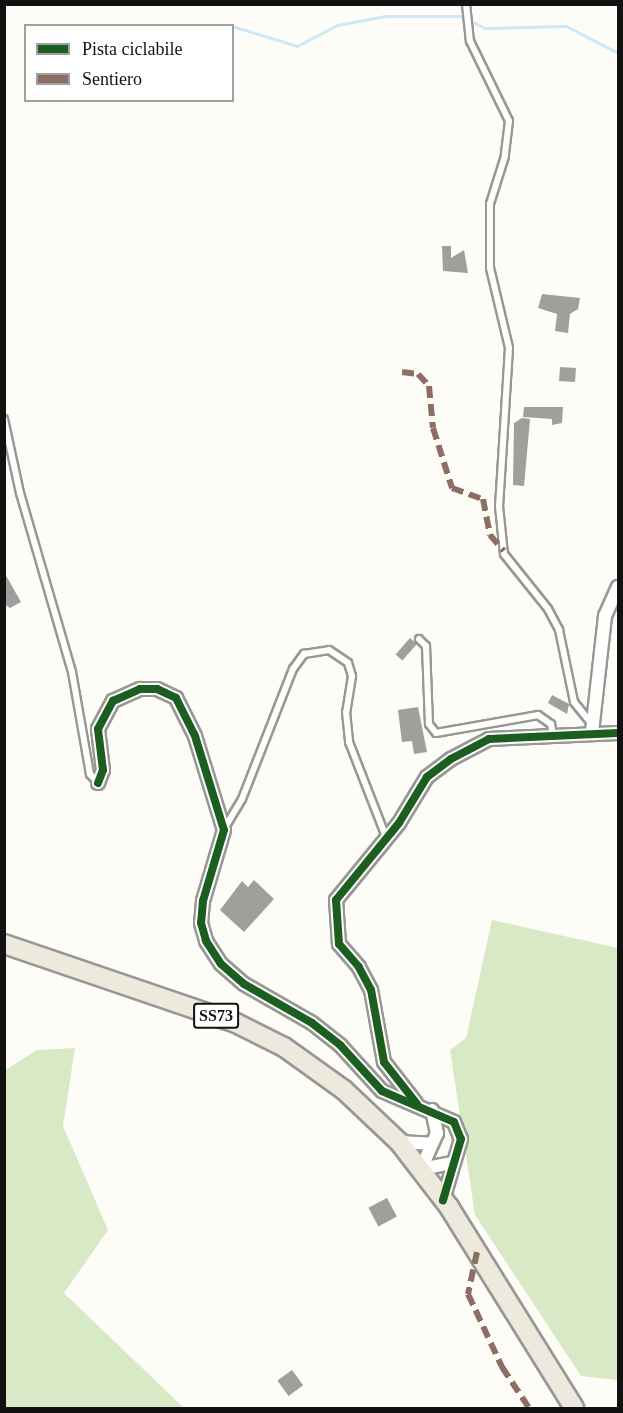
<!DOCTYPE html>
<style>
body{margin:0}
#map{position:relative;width:623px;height:1413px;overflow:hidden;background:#fdfcf7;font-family:"Times New Roman",serif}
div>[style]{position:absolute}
.forest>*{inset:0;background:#d8eac5}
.stream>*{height:3px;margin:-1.5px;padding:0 1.5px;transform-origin:1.5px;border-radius:1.5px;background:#cde8f7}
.building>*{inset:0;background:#a19f9c;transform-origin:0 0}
.roads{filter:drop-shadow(2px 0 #979795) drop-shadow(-2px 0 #979795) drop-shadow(0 2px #979795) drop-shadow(0 -2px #979795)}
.lane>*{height:6px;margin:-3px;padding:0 3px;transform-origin:3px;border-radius:3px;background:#fffffe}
.street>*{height:12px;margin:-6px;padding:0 6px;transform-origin:6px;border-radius:6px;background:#fffffe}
.primary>*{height:18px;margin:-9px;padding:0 9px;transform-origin:9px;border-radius:9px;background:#ede9dc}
.quiet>*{height:6px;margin-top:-3px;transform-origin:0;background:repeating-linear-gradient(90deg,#8d6e63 0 12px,transparent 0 18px)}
.cycleway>*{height:8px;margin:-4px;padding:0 4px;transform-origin:4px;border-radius:4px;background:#1b5e20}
span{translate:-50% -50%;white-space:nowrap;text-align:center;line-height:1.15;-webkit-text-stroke:6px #fff;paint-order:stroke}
.shield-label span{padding:2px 4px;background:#fff;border:2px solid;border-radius:4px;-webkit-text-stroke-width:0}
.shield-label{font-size:16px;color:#111;font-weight:700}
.frame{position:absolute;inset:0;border:6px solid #111;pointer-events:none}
.legend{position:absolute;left:24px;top:24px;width:210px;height:78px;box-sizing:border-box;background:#fff;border:2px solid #a0a0a0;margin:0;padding:8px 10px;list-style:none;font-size:18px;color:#111}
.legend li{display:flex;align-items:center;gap:12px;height:30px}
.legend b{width:30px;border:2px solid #a0a0a0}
</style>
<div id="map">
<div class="forest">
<i style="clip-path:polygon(492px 920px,618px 948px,618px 1380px,581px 1376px,475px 1215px,450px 1050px,466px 1038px)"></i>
<i style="clip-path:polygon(75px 1048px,63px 1126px,108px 1230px,64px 1293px,184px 1408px,5px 1408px,5px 1070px,37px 1050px)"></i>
</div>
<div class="stream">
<i style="left:232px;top:26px;width:68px;rotate:17.1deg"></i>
<i style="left:297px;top:46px;width:45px;rotate:-27.7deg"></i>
<i style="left:337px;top:25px;width:49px;rotate:-10.6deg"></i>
<i style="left:385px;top:16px;width:76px"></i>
<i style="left:461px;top:16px;width:27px;rotate:27deg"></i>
<i style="left:485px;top:28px;width:81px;rotate:-1.4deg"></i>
<i style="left:566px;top:26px;width:59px;rotate:27.4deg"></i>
</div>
<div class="building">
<i style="clip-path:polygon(442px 246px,451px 246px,451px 258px,464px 250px,468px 273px,443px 271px)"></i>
<i style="clip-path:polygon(542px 294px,580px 298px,578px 309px,570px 314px,568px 333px,555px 331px,557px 314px,538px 308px)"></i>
<i style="left:560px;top:367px;width:16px;height:14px;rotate:4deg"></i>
<i style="clip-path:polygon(524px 407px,563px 407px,562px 423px,552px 425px,552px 419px,523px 417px)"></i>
<i style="clip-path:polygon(522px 418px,530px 419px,524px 486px,513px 485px,514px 423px)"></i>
<i style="clip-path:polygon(4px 572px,21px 602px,10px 608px,4px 604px)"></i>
<i style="left:410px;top:638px;width:9px;height:22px;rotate:41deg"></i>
<i style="clip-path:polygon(552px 695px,569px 704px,567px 714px,548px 703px)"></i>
<i style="clip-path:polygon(418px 707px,427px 752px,414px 754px,412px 741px,402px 742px,398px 710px)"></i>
<i style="clip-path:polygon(254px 880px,274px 899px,244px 932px,220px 910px,242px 881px,248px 887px)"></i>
<i style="left:387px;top:1198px;width:21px;height:21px;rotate:62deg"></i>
<i style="left:292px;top:1370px;width:19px;height:18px;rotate:54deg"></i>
</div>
<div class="roads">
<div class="lane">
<i style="left:466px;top:4px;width:37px;rotate:84deg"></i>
<i style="left:470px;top:41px;width:89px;rotate:64deg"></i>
<i style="left:509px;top:121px;width:35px;rotate:97deg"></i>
<i style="left:505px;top:156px;width:50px;rotate:107.4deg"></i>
<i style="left:490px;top:204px;width:64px;rotate:90deg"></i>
<i style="left:490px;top:268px;width:82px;rotate:76.6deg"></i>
<i style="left:509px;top:348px;width:158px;rotate:93.6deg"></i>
<i style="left:499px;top:506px;width:48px;rotate:84.1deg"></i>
<i style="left:504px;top:554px;width:70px;rotate:51.3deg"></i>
<i style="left:548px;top:609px;width:24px;rotate:62deg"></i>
<i style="left:559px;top:630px;width:74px;rotate:78.2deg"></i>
<i style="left:574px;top:702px;width:28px;rotate:51deg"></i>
<i style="left:4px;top:419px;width:76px;rotate:77.8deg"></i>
<i style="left:20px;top:493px;width:186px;rotate:73.8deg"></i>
<i style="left:72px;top:672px;width:104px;rotate:80deg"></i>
<i style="left:90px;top:774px;width:11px;rotate:49deg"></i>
<i style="left:419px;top:639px;width:10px;rotate:45deg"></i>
<i style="left:426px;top:646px;width:78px;rotate:87.8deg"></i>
<i style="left:429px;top:724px;width:11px;rotate:52deg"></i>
<i style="left:436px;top:733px;width:104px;rotate:-10deg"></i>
<i style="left:538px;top:715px;width:16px;rotate:35deg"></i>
<i style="left:551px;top:724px;width:10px;rotate:79deg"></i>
<i style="left:224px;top:829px;width:35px;rotate:-59deg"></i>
<i style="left:242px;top:799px;width:140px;rotate:-68.6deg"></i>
<i style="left:293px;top:669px;width:19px;rotate:-54deg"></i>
<i style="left:304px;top:654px;width:25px;rotate:-9deg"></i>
<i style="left:329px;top:650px;width:23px;rotate:34deg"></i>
<i style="left:348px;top:663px;width:14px;rotate:73deg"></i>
<i style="left:352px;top:676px;width:36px;rotate:99deg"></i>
<i style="left:346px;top:712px;width:30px;rotate:84deg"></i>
<i style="left:349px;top:742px;width:102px;rotate:68.7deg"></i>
</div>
<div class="street">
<i style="left:592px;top:732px;width:117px;rotate:-83.6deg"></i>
<i style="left:605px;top:616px;width:32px;rotate:-66deg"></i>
<i style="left:98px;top:783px;width:14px;rotate:-69deg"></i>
<i style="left:103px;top:770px;width:41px;rotate:-97deg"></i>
<i style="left:98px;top:729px;width:32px;rotate:-62deg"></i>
<i style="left:113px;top:701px;width:30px;rotate:-24deg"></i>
<i style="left:140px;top:689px;width:17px"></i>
<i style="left:157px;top:689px;width:21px;rotate:25deg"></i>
<i style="left:176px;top:698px;width:42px;rotate:63.4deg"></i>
<i style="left:195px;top:736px;width:98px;rotate:72.9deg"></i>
<i style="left:224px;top:830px;width:74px;rotate:106.5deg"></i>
<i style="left:203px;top:901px;width:22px;rotate:95deg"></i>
<i style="left:201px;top:923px;width:19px;rotate:74deg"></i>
<i style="left:206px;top:941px;width:27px;rotate:57deg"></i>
<i style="left:221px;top:964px;width:30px;rotate:41deg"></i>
<i style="left:244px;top:984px;width:78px;rotate:29.8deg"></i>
<i style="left:312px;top:1023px;width:36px;rotate:38deg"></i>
<i style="left:340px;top:1045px;width:62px;rotate:47.6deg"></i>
<i style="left:382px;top:1091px;width:78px;rotate:23.3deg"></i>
<i style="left:454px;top:1122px;width:18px;rotate:68deg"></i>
<i style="left:461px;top:1139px;width:64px;rotate:106.4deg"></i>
<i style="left:416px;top:1103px;width:52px;rotate:-128deg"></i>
<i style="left:384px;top:1062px;width:73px;rotate:-100.2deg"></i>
<i style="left:371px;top:990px;width:26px;rotate:-118deg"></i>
<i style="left:359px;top:967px;width:30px;rotate:-131deg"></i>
<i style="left:339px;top:944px;width:44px;rotate:-93.9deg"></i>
<i style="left:336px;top:900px;width:99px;rotate:-50.7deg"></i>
<i style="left:399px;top:823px;width:54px;rotate:-58.7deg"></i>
<i style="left:427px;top:777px;width:30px;rotate:-37deg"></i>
<i style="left:451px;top:759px;width:43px;rotate:-27.8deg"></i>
<i style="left:489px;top:739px;width:129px;rotate:-2.7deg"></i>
<i style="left:432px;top:1110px;width:24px;rotate:78deg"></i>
<i style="left:437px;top:1133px;width:39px;rotate:114deg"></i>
<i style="left:421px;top:1169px;width:31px;rotate:-11deg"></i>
<i style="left:399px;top:1142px;width:33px;rotate:3deg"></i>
</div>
<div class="primary">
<i style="left:4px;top:944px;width:245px;rotate:18.8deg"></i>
<i style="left:236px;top:1023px;width:54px;rotate:26.6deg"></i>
<i style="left:284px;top:1047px;width:74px;rotate:35.6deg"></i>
<i style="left:344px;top:1090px;width:76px;rotate:43.4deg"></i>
<i style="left:399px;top:1142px;width:82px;rotate:52.4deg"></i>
<i style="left:449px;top:1207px;width:237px;rotate:58.1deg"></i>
</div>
</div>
<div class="quiet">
<i style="left:402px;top:372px;width:16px;rotate:7deg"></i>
<i style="left:418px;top:374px;width:16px;rotate:47deg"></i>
<i style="left:429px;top:386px;width:42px;rotate:84.6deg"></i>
<i style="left:433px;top:428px;width:63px;rotate:72.4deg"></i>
<i style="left:452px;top:488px;width:33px;rotate:20deg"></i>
<i style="left:483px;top:499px;width:37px;rotate:79deg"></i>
<i style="left:490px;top:535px;width:21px;rotate:49deg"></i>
<i style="left:477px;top:1252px;width:43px;rotate:102.1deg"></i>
<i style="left:468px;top:1294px;width:81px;rotate:65deg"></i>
<i style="left:502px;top:1367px;width:49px;rotate:56.6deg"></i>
</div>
<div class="cycleway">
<i style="left:98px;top:783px;width:14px;rotate:-69deg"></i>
<i style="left:103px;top:770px;width:41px;rotate:-97deg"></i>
<i style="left:98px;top:729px;width:32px;rotate:-62deg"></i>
<i style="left:113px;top:701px;width:30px;rotate:-24deg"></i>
<i style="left:140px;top:689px;width:17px"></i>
<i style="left:157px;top:689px;width:21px;rotate:25deg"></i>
<i style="left:176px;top:698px;width:42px;rotate:63.4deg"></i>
<i style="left:195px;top:736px;width:98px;rotate:72.9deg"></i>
<i style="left:224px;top:830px;width:74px;rotate:106.5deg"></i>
<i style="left:203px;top:901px;width:22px;rotate:95deg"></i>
<i style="left:201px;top:923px;width:19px;rotate:74deg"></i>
<i style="left:206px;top:941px;width:27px;rotate:57deg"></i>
<i style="left:221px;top:964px;width:30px;rotate:41deg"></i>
<i style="left:244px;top:984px;width:78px;rotate:29.8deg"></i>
<i style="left:312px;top:1023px;width:36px;rotate:38deg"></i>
<i style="left:340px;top:1045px;width:62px;rotate:47.6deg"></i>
<i style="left:382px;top:1091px;width:78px;rotate:23.3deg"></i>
<i style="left:454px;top:1122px;width:18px;rotate:68deg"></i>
<i style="left:461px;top:1139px;width:64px;rotate:106.4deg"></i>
<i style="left:417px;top:1104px;width:53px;rotate:-128.2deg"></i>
<i style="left:384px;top:1062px;width:73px;rotate:-100.2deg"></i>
<i style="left:371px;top:990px;width:26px;rotate:-118deg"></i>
<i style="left:359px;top:967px;width:30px;rotate:-131deg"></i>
<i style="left:339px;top:944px;width:44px;rotate:-93.9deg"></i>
<i style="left:336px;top:900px;width:99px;rotate:-50.7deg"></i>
<i style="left:399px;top:823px;width:54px;rotate:-58.7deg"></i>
<i style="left:427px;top:777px;width:30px;rotate:-37deg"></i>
<i style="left:451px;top:759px;width:43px;rotate:-27.8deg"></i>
<i style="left:489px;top:739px;width:129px;rotate:-2.7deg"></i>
</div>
<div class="shield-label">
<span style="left:216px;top:1016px">SS73</span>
</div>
<div class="frame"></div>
<ul class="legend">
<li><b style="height:8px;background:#1b5e20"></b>Pista ciclabile</li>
<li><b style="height:8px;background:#8d6e63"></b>Sentiero</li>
</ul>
</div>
